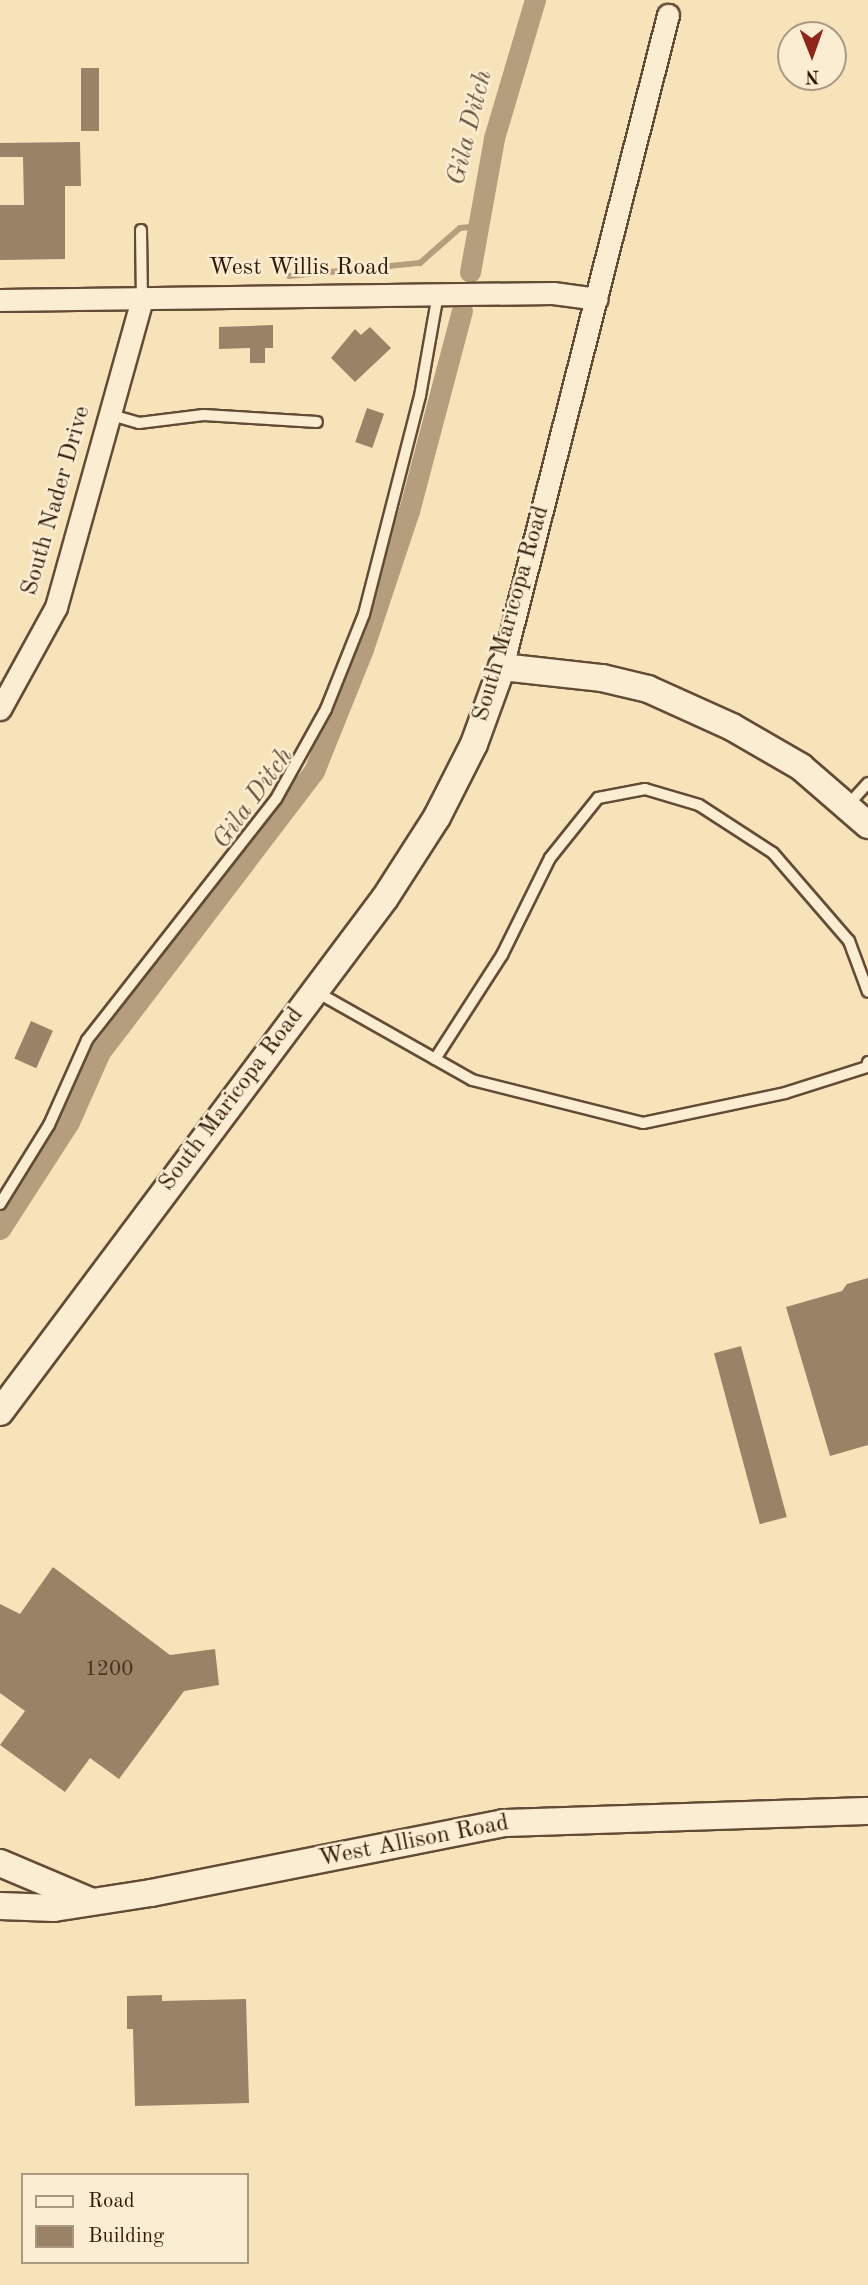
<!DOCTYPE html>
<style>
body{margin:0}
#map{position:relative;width:868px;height:2285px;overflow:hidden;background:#f7e3b9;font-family:"Old Standard TT",serif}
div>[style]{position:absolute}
.stream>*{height:6px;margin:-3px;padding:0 3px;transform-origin:3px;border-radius:3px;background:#b49e7d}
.canal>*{height:21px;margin:-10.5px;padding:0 10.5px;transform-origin:10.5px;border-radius:10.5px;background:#b49e7d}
.building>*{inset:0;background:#998265;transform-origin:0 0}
.roads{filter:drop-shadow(2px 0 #644b35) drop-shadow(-2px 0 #644b35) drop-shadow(0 2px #644b35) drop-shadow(0 -2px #644b35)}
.service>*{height:10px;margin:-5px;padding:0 5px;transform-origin:5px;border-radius:5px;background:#faedd2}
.minor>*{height:21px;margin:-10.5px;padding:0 10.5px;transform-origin:10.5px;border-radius:10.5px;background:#faedd2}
.tertiary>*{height:26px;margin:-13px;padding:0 13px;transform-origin:13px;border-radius:13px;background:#faedd2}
span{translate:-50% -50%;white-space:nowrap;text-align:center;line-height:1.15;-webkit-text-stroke:5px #faedd2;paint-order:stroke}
.number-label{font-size:21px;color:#4c3220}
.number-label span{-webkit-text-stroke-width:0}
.street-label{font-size:24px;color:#331809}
.water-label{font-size:26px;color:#674e37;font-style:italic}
.legend{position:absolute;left:21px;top:2173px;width:228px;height:91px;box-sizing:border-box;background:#faedd2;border:2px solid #aa9882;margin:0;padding:9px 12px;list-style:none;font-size:21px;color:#331809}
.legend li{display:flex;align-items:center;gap:14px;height:35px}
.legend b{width:35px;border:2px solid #aa9882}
.north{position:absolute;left:777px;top:21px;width:70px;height:70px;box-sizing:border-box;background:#faedd2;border:2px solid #aa9882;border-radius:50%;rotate:179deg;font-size:19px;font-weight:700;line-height:28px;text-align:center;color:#331809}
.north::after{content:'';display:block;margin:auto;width:24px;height:32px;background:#8f2418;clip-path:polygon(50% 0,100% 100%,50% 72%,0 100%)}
</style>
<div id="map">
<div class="stream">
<i style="left:289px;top:276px;width:132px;rotate:-5.7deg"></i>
<i style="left:420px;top:263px;width:53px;rotate:-41.2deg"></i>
<i style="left:460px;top:228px;width:18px;rotate:-6deg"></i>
</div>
<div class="canal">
<i style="left:470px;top:272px;width:136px;rotate:-79.8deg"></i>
<i style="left:494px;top:138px;width:144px;rotate:-73.5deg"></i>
<i style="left:0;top:1229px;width:127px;rotate:-57.2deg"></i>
<i style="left:69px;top:1122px;width:77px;rotate:-66.1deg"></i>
<i style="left:100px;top:1052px;width:353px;rotate:-52.7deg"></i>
<i style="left:314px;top:771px;width:131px;rotate:-68.1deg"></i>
<i style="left:363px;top:649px;width:145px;rotate:-71.6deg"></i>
<i style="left:409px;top:511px;width:207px;rotate:-75.2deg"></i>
</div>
<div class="building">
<i style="left:81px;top:68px;width:18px;height:63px"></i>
<i style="clip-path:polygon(80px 142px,81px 186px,65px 186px,65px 259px,0 260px,0 205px,24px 205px,23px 157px,0 157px,0 143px)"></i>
<i style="clip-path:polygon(273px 325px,273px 348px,265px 348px,265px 363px,250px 363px,250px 348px,219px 349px,219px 327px)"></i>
<i style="clip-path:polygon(370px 327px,391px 348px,355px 382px,331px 358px,355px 329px,361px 335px)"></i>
<i style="left:367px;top:408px;width:18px;height:36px;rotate:19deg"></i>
<i style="left:31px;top:1021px;width:24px;height:41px;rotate:24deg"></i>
<i style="clip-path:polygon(868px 1278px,868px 1445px,830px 1456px,786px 1307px,842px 1291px,847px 1284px)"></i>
<i style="left:741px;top:1346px;width:177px;height:28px;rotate:75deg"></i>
<i style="clip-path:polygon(53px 1567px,170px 1655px,215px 1649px,219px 1685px,184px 1691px,119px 1779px,90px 1758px,65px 1792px,0 1745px,25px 1711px,0 1693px,0 1604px,20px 1614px)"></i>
<i style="clip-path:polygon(162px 1995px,162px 2001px,246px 1999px,249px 2103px,135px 2106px,133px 2029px,127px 2029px,127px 1996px)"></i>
</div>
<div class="roads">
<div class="service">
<i style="left:141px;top:230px;width:68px;rotate:89.2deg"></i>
<i style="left:108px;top:414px;width:32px;rotate:16deg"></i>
<i style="left:139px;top:423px;width:65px;rotate:-7deg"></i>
<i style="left:204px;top:415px;width:113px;rotate:3.5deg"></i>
<i style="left:849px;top:804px;width:28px;rotate:-48deg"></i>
<i style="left:315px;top:991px;width:180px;rotate:29.5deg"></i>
<i style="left:472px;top:1080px;width:176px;rotate:14.1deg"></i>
<i style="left:643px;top:1123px;width:145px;rotate:-11.9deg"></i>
<i style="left:785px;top:1093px;width:86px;rotate:-17.6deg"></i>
<i style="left:867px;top:1067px;width:5px;rotate:-79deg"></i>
<i style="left:435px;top:1059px;width:124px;rotate:-57.2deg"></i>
<i style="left:502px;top:955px;width:108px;rotate:-63.7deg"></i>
<i style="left:550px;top:858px;width:77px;rotate:-51.3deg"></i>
<i style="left:598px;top:798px;width:48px;rotate:-10.8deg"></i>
<i style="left:645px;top:789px;width:56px;rotate:16.5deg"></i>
<i style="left:699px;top:805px;width:88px;rotate:33deg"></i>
<i style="left:773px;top:853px;width:116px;rotate:49.2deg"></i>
<i style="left:849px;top:941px;width:54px;rotate:69.6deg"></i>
<i style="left:0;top:1204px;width:93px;rotate:-58.2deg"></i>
<i style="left:49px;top:1125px;width:93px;rotate:-65.9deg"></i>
<i style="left:87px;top:1040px;width:306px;rotate:-51.9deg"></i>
<i style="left:276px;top:799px;width:103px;rotate:-60.9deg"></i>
<i style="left:326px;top:709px;width:102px;rotate:-68.2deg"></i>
<i style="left:364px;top:614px;width:225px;rotate:-75.6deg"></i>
<i style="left:420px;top:396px;width:104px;rotate:-80deg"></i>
</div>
<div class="minor">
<i style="left:0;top:300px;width:553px;rotate:-0.73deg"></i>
<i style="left:553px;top:293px;width:44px;rotate:7.8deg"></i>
<i style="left:502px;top:667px;width:673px;rotate:-75.72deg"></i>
<i style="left:0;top:709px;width:116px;rotate:-61.2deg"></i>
<i style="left:56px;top:607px;width:321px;rotate:-74.4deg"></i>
</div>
<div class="tertiary">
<i style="left:0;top:1412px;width:642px;rotate:-53.17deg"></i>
<i style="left:385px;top:898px;width:96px;rotate:-57.3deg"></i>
<i style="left:437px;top:817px;width:82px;rotate:-63.1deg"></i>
<i style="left:474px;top:744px;width:82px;rotate:-70deg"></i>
<i style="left:502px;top:667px;width:101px;rotate:6.3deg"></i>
<i style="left:602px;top:678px;width:47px;rotate:13.4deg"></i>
<i style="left:648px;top:689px;width:92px;rotate:24.3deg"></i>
<i style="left:732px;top:727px;width:80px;rotate:30.1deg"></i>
<i style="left:801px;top:767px;width:89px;rotate:40.9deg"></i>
<i style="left:0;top:1863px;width:98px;rotate:22.9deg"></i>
<i style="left:0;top:1906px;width:54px;rotate:2.1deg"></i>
<i style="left:54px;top:1908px;width:98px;rotate:-8.8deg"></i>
<i style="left:151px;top:1893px;width:360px;rotate:-11.2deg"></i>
<i style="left:504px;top:1823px;width:364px;rotate:-1.9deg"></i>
</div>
</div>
<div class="number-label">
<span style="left:109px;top:1670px">1200</span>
</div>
<div class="street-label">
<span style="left:299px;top:269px">West Willis Road</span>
<span style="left:57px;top:501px;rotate:-74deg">South Nader Drive</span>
<span style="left:512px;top:614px;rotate:-74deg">South Maricopa Road</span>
<span style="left:232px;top:1100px;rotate:-53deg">South Maricopa Road</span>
<span style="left:414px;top:1842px;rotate:-11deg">West Allison Road</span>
</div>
<div class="water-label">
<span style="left:471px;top:128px;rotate:-76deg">Gila Ditch</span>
<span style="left:254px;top:799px;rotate:-54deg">Gila Ditch</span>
</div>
<ul class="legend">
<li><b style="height:9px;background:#faedd2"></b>Road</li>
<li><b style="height:19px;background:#998265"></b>Building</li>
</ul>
<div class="north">N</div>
</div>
